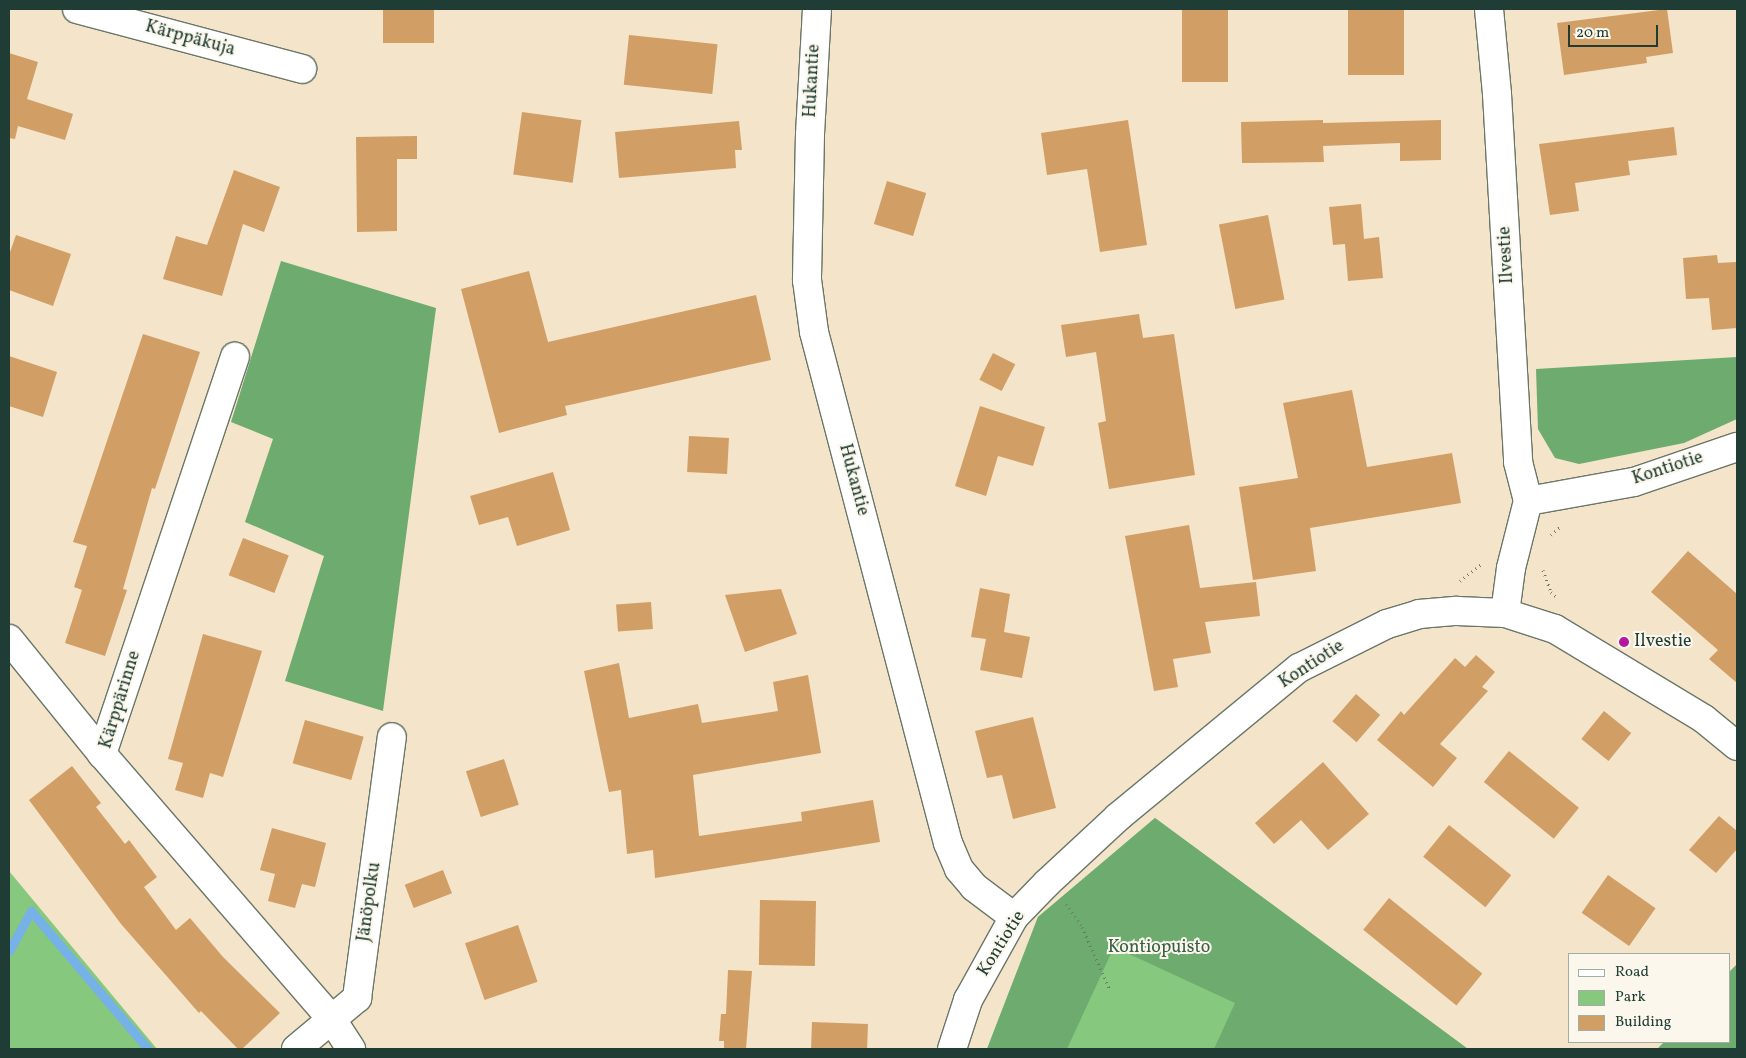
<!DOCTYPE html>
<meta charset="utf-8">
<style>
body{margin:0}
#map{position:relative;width:1746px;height:1058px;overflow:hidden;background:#f4e4c9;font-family:Vollkorn,serif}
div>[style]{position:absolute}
.green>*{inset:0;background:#87c87f}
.forest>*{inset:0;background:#6dac6e}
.stream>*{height:9px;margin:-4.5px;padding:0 4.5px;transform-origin:4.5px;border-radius:4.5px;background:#76b1e7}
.building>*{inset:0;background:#d19e65;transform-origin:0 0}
.path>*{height:3px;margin-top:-1.5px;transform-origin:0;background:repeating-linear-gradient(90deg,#6a7768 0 1px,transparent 0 5px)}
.roads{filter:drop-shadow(1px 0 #6a7768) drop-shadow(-1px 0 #6a7768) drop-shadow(0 1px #6a7768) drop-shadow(0 -1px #6a7768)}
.minor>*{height:28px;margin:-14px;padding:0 14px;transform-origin:14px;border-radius:14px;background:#fff}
.dots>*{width:14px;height:14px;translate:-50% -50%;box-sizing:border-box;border:2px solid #fbf7ec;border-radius:50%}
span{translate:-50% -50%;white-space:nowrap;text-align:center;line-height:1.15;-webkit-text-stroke:4px #fbf7ec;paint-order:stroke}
.street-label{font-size:18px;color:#1f3d34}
.poi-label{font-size:18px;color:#1f3d34}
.left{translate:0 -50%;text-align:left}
.park-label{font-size:18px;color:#396047}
.frame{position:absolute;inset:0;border:10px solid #1f3d34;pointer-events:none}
.legend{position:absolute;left:1568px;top:953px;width:162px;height:90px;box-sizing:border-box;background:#fbf7ec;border:1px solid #a3ada2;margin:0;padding:6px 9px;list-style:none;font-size:15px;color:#1f3d34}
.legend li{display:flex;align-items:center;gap:10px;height:25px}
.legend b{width:25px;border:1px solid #a3ada2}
.scale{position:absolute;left:1568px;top:25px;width:90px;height:22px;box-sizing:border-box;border:2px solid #1f3d34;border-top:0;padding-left:6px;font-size:15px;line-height:18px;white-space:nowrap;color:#1f3d34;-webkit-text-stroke:4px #fbf7ec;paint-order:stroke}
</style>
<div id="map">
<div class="green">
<i style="clip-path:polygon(1155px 818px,1468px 1049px,987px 1049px,1038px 917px)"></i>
<i style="clip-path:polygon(9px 871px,157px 1049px,9px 1049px)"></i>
</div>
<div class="forest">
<i style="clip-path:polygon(281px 261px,436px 308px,383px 711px,285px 681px,324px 556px,245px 522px,273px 439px,231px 422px)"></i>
<i style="clip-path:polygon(1737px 357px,1737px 419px,1684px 443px,1579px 464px,1555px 458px,1538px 429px,1536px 369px)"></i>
<i style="clip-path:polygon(1155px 818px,1468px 1049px,1214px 1049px,1235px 1003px,1114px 947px,1067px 1049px,987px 1049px,1038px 917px)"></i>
<i style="clip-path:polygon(1737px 964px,1737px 1049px,1657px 1049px,1664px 1042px,1730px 1042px,1730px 971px)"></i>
</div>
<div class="stream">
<i style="left:9px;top:951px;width:46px;rotate:-61.2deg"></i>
<i style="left:31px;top:911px;width:181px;rotate:49.7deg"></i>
</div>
<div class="building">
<i style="left:383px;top:9px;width:51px;height:34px"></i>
<i style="left:1182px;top:9px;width:46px;height:73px"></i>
<i style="left:1348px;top:9px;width:56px;height:66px"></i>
<i style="clip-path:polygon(1667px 9px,1673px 53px,1646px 57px,1647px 63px,1564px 75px,1557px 23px)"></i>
<i style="left:629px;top:35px;width:89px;height:50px;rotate:6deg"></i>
<i style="clip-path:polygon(9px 53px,38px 62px,27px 99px,73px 114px,65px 140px,18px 126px,15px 139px,9px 138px)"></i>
<i style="left:522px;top:112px;width:60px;height:63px;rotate:8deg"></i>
<i style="clip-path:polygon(1128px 120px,1147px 245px,1100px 252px,1087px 169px,1047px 175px,1041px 133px)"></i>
<i style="clip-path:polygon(1323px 120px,1323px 123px,1441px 120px,1441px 160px,1400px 161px,1400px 143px,1323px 146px,1324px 162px,1242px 163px,1241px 122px)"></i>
<i style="clip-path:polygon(739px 121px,742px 150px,735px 150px,736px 168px,619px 178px,615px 132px)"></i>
<i style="clip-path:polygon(1674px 127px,1677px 155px,1628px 161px,1630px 175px,1575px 183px,1579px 211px,1550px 215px,1539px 144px)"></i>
<i style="clip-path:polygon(417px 136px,417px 159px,397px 159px,397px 231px,357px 232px,356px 137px)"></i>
<i style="clip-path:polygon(234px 170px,280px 187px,264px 232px,243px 224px,222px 296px,163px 279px,176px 236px,207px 245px)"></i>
<i style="left:887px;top:181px;width:41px;height:45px;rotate:17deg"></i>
<i style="clip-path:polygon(1361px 204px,1364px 239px,1379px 237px,1383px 278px,1348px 281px,1345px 244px,1333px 245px,1329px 207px)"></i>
<i style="left:1268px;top:215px;width:86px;height:50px;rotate:79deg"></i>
<i style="clip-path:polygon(16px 235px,71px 254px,53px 306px,9px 290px,9px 255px)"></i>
<i style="clip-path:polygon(1717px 255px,1718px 263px,1737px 262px,1737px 328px,1712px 330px,1709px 298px,1686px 299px,1683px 258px)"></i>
<i style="clip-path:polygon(529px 271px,548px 342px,756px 295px,771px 360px,565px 406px,567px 415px,499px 433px,461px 289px)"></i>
<i style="clip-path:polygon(1139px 314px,1143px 338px,1174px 334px,1195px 475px,1109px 489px,1098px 423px,1106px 421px,1096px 352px,1066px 357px,1061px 325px)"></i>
<i style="clip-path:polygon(143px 334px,200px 352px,155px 489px,152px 488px,123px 589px,127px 590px,105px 656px,65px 643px,82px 590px,74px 587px,87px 546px,73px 542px)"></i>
<i style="left:993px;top:353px;width:25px;height:30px;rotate:27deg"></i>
<i style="clip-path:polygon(9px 356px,57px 372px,43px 417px,9px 406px)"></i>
<i style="clip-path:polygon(1352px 390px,1367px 467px,1452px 453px,1461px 503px,1310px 528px,1316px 571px,1253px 580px,1239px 487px,1298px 478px,1283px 403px)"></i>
<i style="clip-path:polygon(980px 406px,1045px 427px,1033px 466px,998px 456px,986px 496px,955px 486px)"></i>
<i style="left:689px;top:436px;width:40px;height:36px;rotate:3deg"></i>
<i style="clip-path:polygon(553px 472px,570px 530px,517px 546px,508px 517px,479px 525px,470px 496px)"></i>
<i style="clip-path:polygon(1189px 525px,1200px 588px,1256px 582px,1260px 616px,1205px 622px,1211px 653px,1173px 659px,1178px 687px,1154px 691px,1125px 536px)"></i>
<i style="left:243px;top:538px;width:49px;height:40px;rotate:21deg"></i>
<i style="clip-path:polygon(1688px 551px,1737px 594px,1737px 683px,1709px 659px,1718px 650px,1651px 592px)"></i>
<i style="clip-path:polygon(980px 588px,1010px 594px,1004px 632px,1030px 637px,1022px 678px,980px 670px,986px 639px,971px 637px)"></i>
<i style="clip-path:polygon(781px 589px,797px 634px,745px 652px,725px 595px)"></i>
<i style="left:651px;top:602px;width:27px;height:35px;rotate:86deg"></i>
<i style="clip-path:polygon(203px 634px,262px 651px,223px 777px,210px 773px,203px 798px,175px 790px,183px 763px,168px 759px)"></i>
<i style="clip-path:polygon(1476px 655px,1495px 672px,1482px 687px,1488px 691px,1440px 744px,1457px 758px,1433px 787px,1377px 740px,1401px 711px,1404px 715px,1455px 658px,1465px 667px)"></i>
<i style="clip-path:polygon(619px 663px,629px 718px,698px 704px,702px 723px,778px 711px,773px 682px,808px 675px,821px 753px,693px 775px,699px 836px,802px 821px,801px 812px,873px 800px,880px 842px,655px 878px,653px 850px,627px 854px,621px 790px,609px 792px,584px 671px)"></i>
<i style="left:1356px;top:694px;width:32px;height:36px;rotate:41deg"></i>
<i style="left:1604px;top:711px;width:35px;height:36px;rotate:39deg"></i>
<i style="clip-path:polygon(1033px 717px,1056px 808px,1013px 819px,1002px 775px,987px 778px,975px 731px)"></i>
<i style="left:305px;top:720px;width:61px;height:45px;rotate:16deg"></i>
<i style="left:1509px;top:751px;width:90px;height:40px;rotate:39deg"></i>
<i style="left:504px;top:759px;width:48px;height:40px;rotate:72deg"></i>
<i style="clip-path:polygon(1323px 762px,1369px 814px,1328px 850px,1301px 820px,1274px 844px,1255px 823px)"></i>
<i style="clip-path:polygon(72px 766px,101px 803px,96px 807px,125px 844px,129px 840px,157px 877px,144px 887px,176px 930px,190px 918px,223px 957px,280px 1013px,242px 1049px,238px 1049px,201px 1011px,199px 1013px,121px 924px,29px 800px)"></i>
<i style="clip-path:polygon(1719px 816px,1737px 831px,1737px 849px,1716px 873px,1689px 850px)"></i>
<i style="left:1449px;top:825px;width:80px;height:41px;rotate:39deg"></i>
<i style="clip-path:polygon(272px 828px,326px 843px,315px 887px,302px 884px,295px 908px,268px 901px,275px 874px,260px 870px)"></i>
<i style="left:443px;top:870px;width:25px;height:41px;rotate:69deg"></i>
<i style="left:1608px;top:875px;width:58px;height:46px;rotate:35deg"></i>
<i style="left:1389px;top:898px;width:120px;height:41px;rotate:39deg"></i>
<i style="left:760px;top:900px;width:56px;height:65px;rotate:1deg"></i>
<i style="left:518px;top:925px;width:60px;height:56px;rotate:71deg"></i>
<i style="clip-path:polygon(728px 970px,752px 971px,746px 1049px,724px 1049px,724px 1041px,719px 1041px,721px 1014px,726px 1014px)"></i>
<i style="left:812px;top:1022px;width:56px;height:27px;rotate:2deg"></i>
</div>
<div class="path">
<i style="left:1551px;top:535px;width:13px;rotate:-42deg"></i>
<i style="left:1543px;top:570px;width:23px;rotate:70deg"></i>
<i style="left:1551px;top:592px;width:8px;rotate:40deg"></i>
<i style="left:1460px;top:581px;width:28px;rotate:-38deg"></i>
<i style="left:1066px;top:904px;width:28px;rotate:55deg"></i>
<i style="left:1082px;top:927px;width:69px;rotate:66deg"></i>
</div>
<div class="roads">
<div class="minor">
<i style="left:77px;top:9px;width:233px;rotate:14.9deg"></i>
<i style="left:817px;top:9px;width:125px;rotate:93.2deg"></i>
<i style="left:810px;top:134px;width:146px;rotate:91.2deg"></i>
<i style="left:807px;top:280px;width:52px;rotate:82.3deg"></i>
<i style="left:814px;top:332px;width:528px;rotate:75.31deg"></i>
<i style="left:948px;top:843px;width:28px;rotate:67deg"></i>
<i style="left:959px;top:869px;width:23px;rotate:50deg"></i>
<i style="left:974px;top:887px;width:50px;rotate:36.9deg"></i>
<i style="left:1489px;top:9px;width:85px;rotate:84.6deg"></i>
<i style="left:1497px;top:94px;width:369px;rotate:86.7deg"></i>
<i style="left:1518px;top:462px;width:40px;rotate:75.6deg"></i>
<i style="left:1505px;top:613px;width:45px;rotate:-82.4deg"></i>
<i style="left:1511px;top:568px;width:69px;rotate:-75.8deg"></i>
<i style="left:1528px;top:501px;width:108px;rotate:-10.2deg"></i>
<i style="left:1634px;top:482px;width:109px;rotate:-18.8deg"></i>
<i style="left:9px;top:639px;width:148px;rotate:51deg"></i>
<i style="left:102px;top:754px;width:349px;rotate:49.1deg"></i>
<i style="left:331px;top:1018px;width:37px;rotate:57deg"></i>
<i style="left:102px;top:754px;width:419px;rotate:-71.5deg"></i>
<i style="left:296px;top:1049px;width:80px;rotate:-39.9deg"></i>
<i style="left:357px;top:998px;width:263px;rotate:-82.4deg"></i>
<i style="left:952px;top:1049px;width:52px;rotate:-71.9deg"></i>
<i style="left:968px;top:1000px;width:95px;rotate:-61deg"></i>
<i style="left:1014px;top:917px;width:47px;rotate:-45.9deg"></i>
<i style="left:1047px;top:883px;width:97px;rotate:-42.9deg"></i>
<i style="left:1118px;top:817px;width:234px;rotate:-39.5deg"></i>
<i style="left:1299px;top:668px;width:98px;rotate:-26.6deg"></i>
<i style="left:1387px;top:624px;width:34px;rotate:-17deg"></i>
<i style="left:1419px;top:614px;width:38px;rotate:-5deg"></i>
<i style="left:1457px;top:611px;width:48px;rotate:2.4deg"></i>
<i style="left:1505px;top:613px;width:52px;rotate:17.7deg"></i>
<i style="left:1555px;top:629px;width:174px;rotate:31.1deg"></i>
<i style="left:1704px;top:719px;width:43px;rotate:39.3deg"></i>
</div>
</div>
<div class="dots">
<i style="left:1624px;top:642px;background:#b5179e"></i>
</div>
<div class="street-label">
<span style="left:190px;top:39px;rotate:15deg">Kärppäkuja</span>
<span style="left:813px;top:81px;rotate:-87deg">Hukantie</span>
<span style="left:1507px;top:255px;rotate:-93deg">Ilvestie</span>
<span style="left:1668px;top:469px;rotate:-18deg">Kontiotie</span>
<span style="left:853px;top:480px;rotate:75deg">Hukantie</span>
<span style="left:1312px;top:665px;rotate:-33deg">Kontiotie</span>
<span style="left:121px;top:700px;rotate:-73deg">Kärppärinne</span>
<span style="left:370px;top:902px;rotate:-82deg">Jänöpolku</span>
<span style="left:1002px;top:944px;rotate:-58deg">Kontiotie</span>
</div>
<div class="poi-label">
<span class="left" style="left:1634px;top:642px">Ilvestie</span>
</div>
<div class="park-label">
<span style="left:1159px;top:948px">Kontiopuisto</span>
</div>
<div class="frame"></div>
<ul class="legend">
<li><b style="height:6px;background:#fff"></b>Road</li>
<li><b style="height:14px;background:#87c87f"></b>Park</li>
<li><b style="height:14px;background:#d19e65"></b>Building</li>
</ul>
<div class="scale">20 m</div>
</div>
